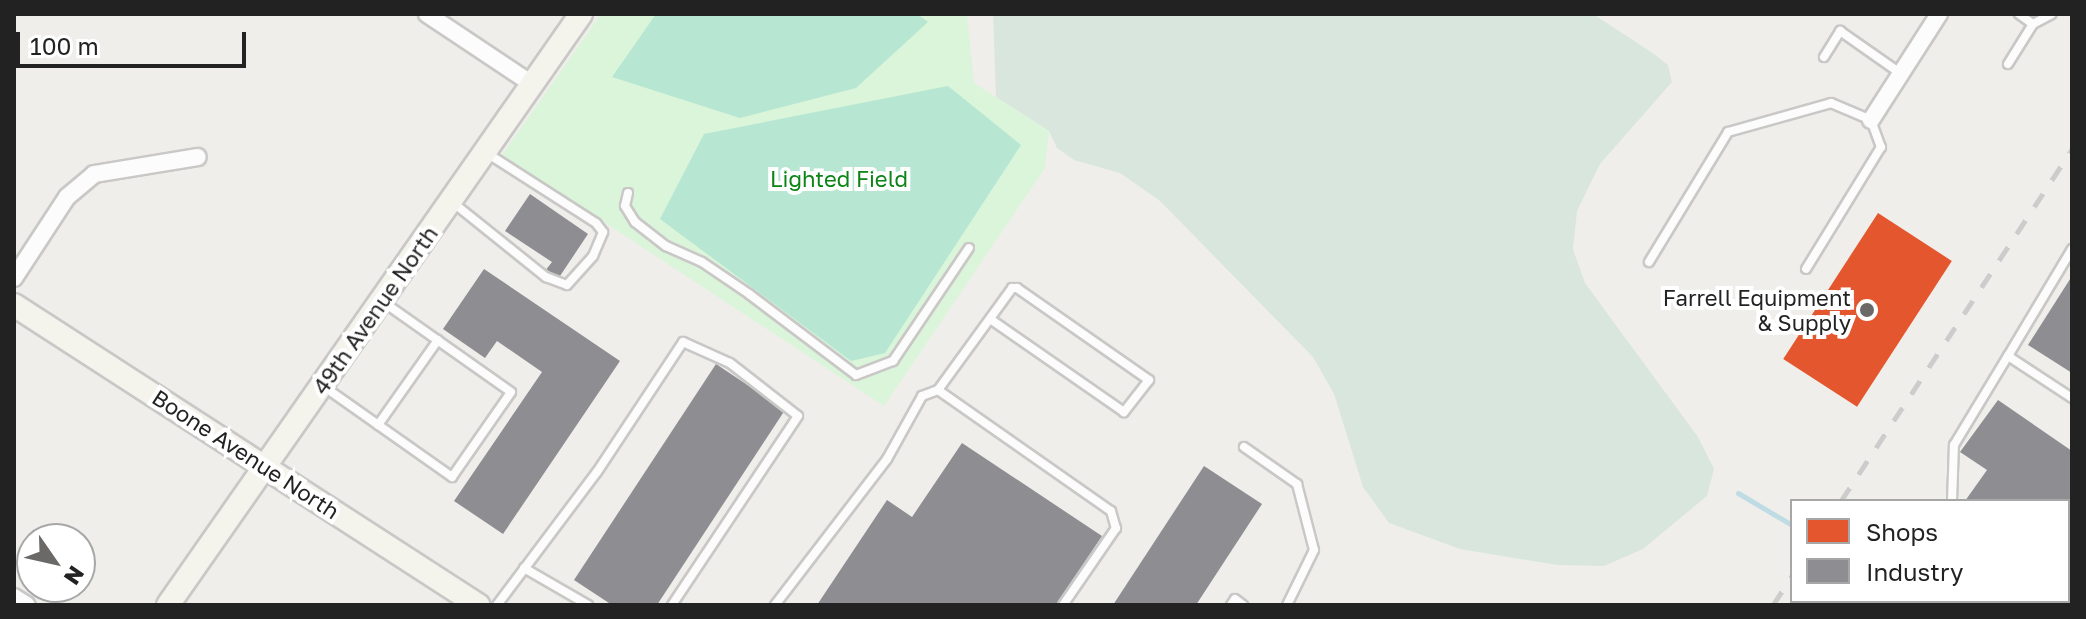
<!DOCTYPE html>
<style>
body{margin:0}
#map{position:relative;width:2086px;height:619px;overflow:hidden;background:#f0eeeb;font-family:"Golos Text",sans-serif}
div>[style]{position:absolute}
.wetland>*{inset:0;background:#d9e6de}
.park>*{inset:0;background:#daf5da}
.pitch>*{inset:0;background:#b7e6d2}
.shops>*{inset:0;background:#e4572e;transform-origin:0 0}
.industry>*{inset:0;background:#8d8d92}
.stream>*{height:5px;margin:-2.5px;padding:0 2.5px;transform-origin:2.5px;border-radius:2.5px;background:#bfdbe3}
.roads{filter:drop-shadow(2px 0 #c9c8c7) drop-shadow(-2px 0 #c9c8c7) drop-shadow(0 2px #c9c8c7) drop-shadow(0 -2px #c9c8c7)}
.lane>*{height:8px;margin:-4px;padding:0 4px;transform-origin:4px;border-radius:4px;background:#fdfcfc}
.street>*{height:16px;margin:-8px;padding:0 8px;transform-origin:8px;border-radius:8px;background:#fdfcfc}
.secondary>*{height:22px;margin:-11px;padding:0 11px;transform-origin:11px;border-radius:11px;background:#f4f4ed}
.rail>*{height:5px;margin-top:-2.5px;transform-origin:0;background:repeating-linear-gradient(90deg,#ccc 0 16px,transparent 0 32px)}
.dots>*{width:22px;height:22px;translate:-50% -50%;box-sizing:border-box;border:4px solid #fff;border-radius:50%}
span{translate:-50% -50%;white-space:nowrap;text-align:center;line-height:1.15;-webkit-text-stroke:8px #fff;paint-order:stroke}
.park-label{font-size:22px;color:#0c8416}
.poi-label{font-size:22px;color:#222}
.right{translate:-100% -50%;text-align:right}
.street-label{font-size:22px;color:#222}
.frame{position:absolute;inset:0;border:16px solid #222;pointer-events:none}
.legend{position:absolute;left:1790px;top:499px;width:280px;height:104px;box-sizing:border-box;background:#fff;border:2px solid #a7a7a7;margin:0;padding:10px 14px;list-style:none;font-size:24px;color:#222}
.legend li{display:flex;align-items:center;gap:16px;height:40px}
.legend b{width:40px;border:2px solid #a7a7a7}
.north{position:absolute;left:16px;top:523px;width:80px;height:80px;box-sizing:border-box;background:#fff;border:2px solid #a7a7a7;border-radius:50%;rotate:124deg;font-size:22px;font-weight:700;line-height:32px;text-align:center;color:#222}
.north::after{content:'';display:block;margin:auto;width:28px;height:36px;background:#6a6968;clip-path:polygon(50% 0,100% 100%,50% 72%,0 100%)}
.scale{position:absolute;left:16px;top:32px;width:230px;height:36px;box-sizing:border-box;border:4px solid #222;border-top:0;padding-left:10px;font-size:24px;line-height:28px;white-space:nowrap;color:#222;-webkit-text-stroke:6px #fff;paint-order:stroke}
</style>
<div id="map">
<div class="wetland">
<i style="clip-path:polygon(993px 14px,1593px 14px,1654px 54px,1668px 65px,1672px 82px,1600px 164px,1577px 211px,1573px 249px,1585px 283px,1698px 437px,1714px 469px,1707px 496px,1643px 549px,1604px 566px,1557px 565px,1460px 549px,1389px 523px,1363px 487px,1334px 394px,1313px 357px,1160px 201px,1120px 173px,1074px 160px,1057px 148px,1049px 131px,996px 97px)"></i>
</div>
<div class="park">
<i style="clip-path:polygon(601px 14px,967px 14px,974px 83px,1049px 131px,1045px 168px,884px 406px,502px 155px)"></i>
</div>
<div class="pitch">
<i style="clip-path:polygon(656px 14px,917px 14px,928px 22px,856px 88px,740px 118px,612px 77px)"></i>
<i style="clip-path:polygon(948px 86px,1021px 145px,885px 353px,851px 361px,660px 219px,704px 134px)"></i>
</div>
<div class="shops">
<i style="left:1878px;top:213px;width:88px;height:174px;rotate:33deg"></i>
</div>
<div class="industry">
<i style="clip-path:polygon(530px 194px,588px 234px,558px 279px,545px 271px,552px 262px,505px 231px)"></i>
<i style="clip-path:polygon(484px 269px,620px 361px,503px 534px,454px 501px,542px 372px,497px 341px,485px 358px,443px 329px)"></i>
<i style="clip-path:polygon(2072px 276px,2072px 373px,2028px 345px)"></i>
<i style="clip-path:polygon(716px 364px,785px 410px,657px 605px,612px 605px,574px 580px)"></i>
<i style="clip-path:polygon(1998px 400px,2072px 451px,2072px 605px,2029px 601px,2068px 601px,2068px 501px,1965px 501px,1987px 470px,1960px 452px)"></i>
<i style="clip-path:polygon(962px 443px,1102px 536px,1056px 605px,817px 605px,887px 500px,912px 517px)"></i>
<i style="clip-path:polygon(1204px 466px,1262px 504px,1196px 605px,1113px 605px)"></i>
</div>
<div class="stream">
<i style="left:1738px;top:493px;width:63px;rotate:30.7deg"></i>
<i style="left:1862px;top:601px;width:4px;rotate:76deg"></i>
</div>
<div class="roads">
<div class="lane">
<i style="left:2019px;top:14px;width:17px;rotate:36deg"></i>
<i style="left:2033px;top:24px;width:21px;rotate:-28deg"></i>
<i style="left:1824px;top:57px;width:31px;rotate:-58deg"></i>
<i style="left:1840px;top:31px;width:73px;rotate:35deg"></i>
<i style="left:2008px;top:64px;width:47px;rotate:-58deg"></i>
<i style="left:628px;top:193px;width:13px;rotate:103deg"></i>
<i style="left:625px;top:206px;width:19px;rotate:58deg"></i>
<i style="left:635px;top:222px;width:39px;rotate:38deg"></i>
<i style="left:666px;top:246px;width:39px;rotate:24deg"></i>
<i style="left:702px;top:262px;width:57px;rotate:34.2deg"></i>
<i style="left:749px;top:294px;width:134px;rotate:37.1deg"></i>
<i style="left:856px;top:375px;width:40px;rotate:-21deg"></i>
<i style="left:893px;top:361px;width:136px;rotate:-56.1deg"></i>
<i style="left:451px;top:201px;width:122px;rotate:38.7deg"></i>
<i style="left:546px;top:277px;width:22px;rotate:21deg"></i>
<i style="left:567px;top:285px;width:39px;rotate:-48deg"></i>
<i style="left:593px;top:256px;width:26px;rotate:-67deg"></i>
<i style="left:603px;top:232px;width:11px;rotate:-128deg"></i>
<i style="left:596px;top:223px;width:130px;rotate:-147.3deg"></i>
<i style="left:2072px;top:249px;width:125px;rotate:120.9deg"></i>
<i style="left:2008px;top:356px;width:77px;rotate:33.3deg"></i>
<i style="left:1649px;top:262px;width:152px;rotate:-58.7deg"></i>
<i style="left:1728px;top:132px;width:107px;rotate:-15.7deg"></i>
<i style="left:1831px;top:103px;width:43px;rotate:23deg"></i>
<i style="left:1871px;top:120px;width:29px;rotate:70deg"></i>
<i style="left:1881px;top:147px;width:143px;rotate:121.6deg"></i>
<i style="left:323px;top:386px;width:158px;rotate:35.2deg"></i>
<i style="left:452px;top:477px;width:103px;rotate:-55.2deg"></i>
<i style="left:511px;top:392px;width:158px;rotate:-144.8deg"></i>
<i style="left:938px;top:390px;width:126px;rotate:-54deg"></i>
<i style="left:1012px;top:288px;width:5px"></i>
<i style="left:1017px;top:288px;width:161px;rotate:34.9deg"></i>
<i style="left:1149px;top:380px;width:41px;rotate:128deg"></i>
<i style="left:1124px;top:412px;width:163px;rotate:-145.2deg"></i>
<i style="left:378px;top:425px;width:104px;rotate:-54.8deg"></i>
<i style="left:1244px;top:447px;width:65px;rotate:34.9deg"></i>
<i style="left:1297px;top:484px;width:68px;rotate:75.6deg"></i>
<i style="left:1314px;top:550px;width:61px;rotate:116.1deg"></i>
<i style="left:1952px;top:501px;width:56px;rotate:-88deg"></i>
<i style="left:1954px;top:445px;width:104px;rotate:-58.8deg"></i>
<i style="left:524px;top:568px;width:74px;rotate:30deg"></i>
<i style="left:1985px;top:601px;width:6px;rotate:39deg"></i>
<i style="left:497px;top:605px;width:166px;rotate:-53.1deg"></i>
<i style="left:597px;top:472px;width:156px;rotate:-56.5deg"></i>
<i style="left:683px;top:342px;width:51px;rotate:24.1deg"></i>
<i style="left:730px;top:363px;width:86px;rotate:37.9deg"></i>
<i style="left:798px;top:416px;width:227px;rotate:123.7deg"></i>
<i style="left:775px;top:605px;width:184px;rotate:-52.5deg"></i>
<i style="left:887px;top:459px;width:72px;rotate:-60.9deg"></i>
<i style="left:922px;top:396px;width:17px;rotate:-21deg"></i>
<i style="left:938px;top:390px;width:211px;rotate:35deg"></i>
<i style="left:1111px;top:511px;width:18px;rotate:74deg"></i>
<i style="left:1116px;top:528px;width:93px;rotate:124.5deg"></i>
<i style="left:1231px;top:605px;width:7px;rotate:-56deg"></i>
<i style="left:1235px;top:599px;width:10px;rotate:37deg"></i>
</div>
<div class="street">
<i style="left:427px;top:14px;width:126px;rotate:33.7deg"></i>
<i style="left:1871px;top:120px;width:126px;rotate:-57.3deg"></i>
<i style="left:14px;top:278px;width:97px;rotate:-56.8deg"></i>
<i style="left:67px;top:197px;width:35px;rotate:-40deg"></i>
<i style="left:94px;top:174px;width:105px;rotate:-9.3deg"></i>
<i style="left:14px;top:597px;width:15px;rotate:32deg"></i>
</div>
<div class="secondary">
<i style="left:14px;top:305px;width:553px;rotate:32.88deg"></i>
<i style="left:168px;top:605px;width:721px;rotate:-55.05deg"></i>
</div>
</div>
<div class="rail">
<i style="left:1841px;top:501px;width:421px;rotate:-56.7deg"></i>
<i style="left:1773px;top:605px;width:35px;rotate:-57deg"></i>
</div>
<div class="dots">
<i style="left:1867px;top:310px;background:#6a6968"></i>
</div>
<div class="park-label">
<span style="left:839px;top:179px">Lighted Field</span>
</div>
<div class="poi-label">
<span class="right" style="left:1851px;top:310px">Farrell Equipment<br>&amp; Supply</span>
</div>
<div class="street-label">
<span style="left:375px;top:310px;rotate:-55deg">49th Avenue North</span>
<span style="left:246px;top:454px;rotate:33deg">Boone Avenue North</span>
</div>
<div class="frame"></div>
<ul class="legend">
<li><b style="height:22px;background:#e4572e"></b>Shops</li>
<li><b style="height:22px;background:#8d8d92"></b>Industry</li>
</ul>
<div class="north">N</div>
<div class="scale">100 m</div>
</div>
